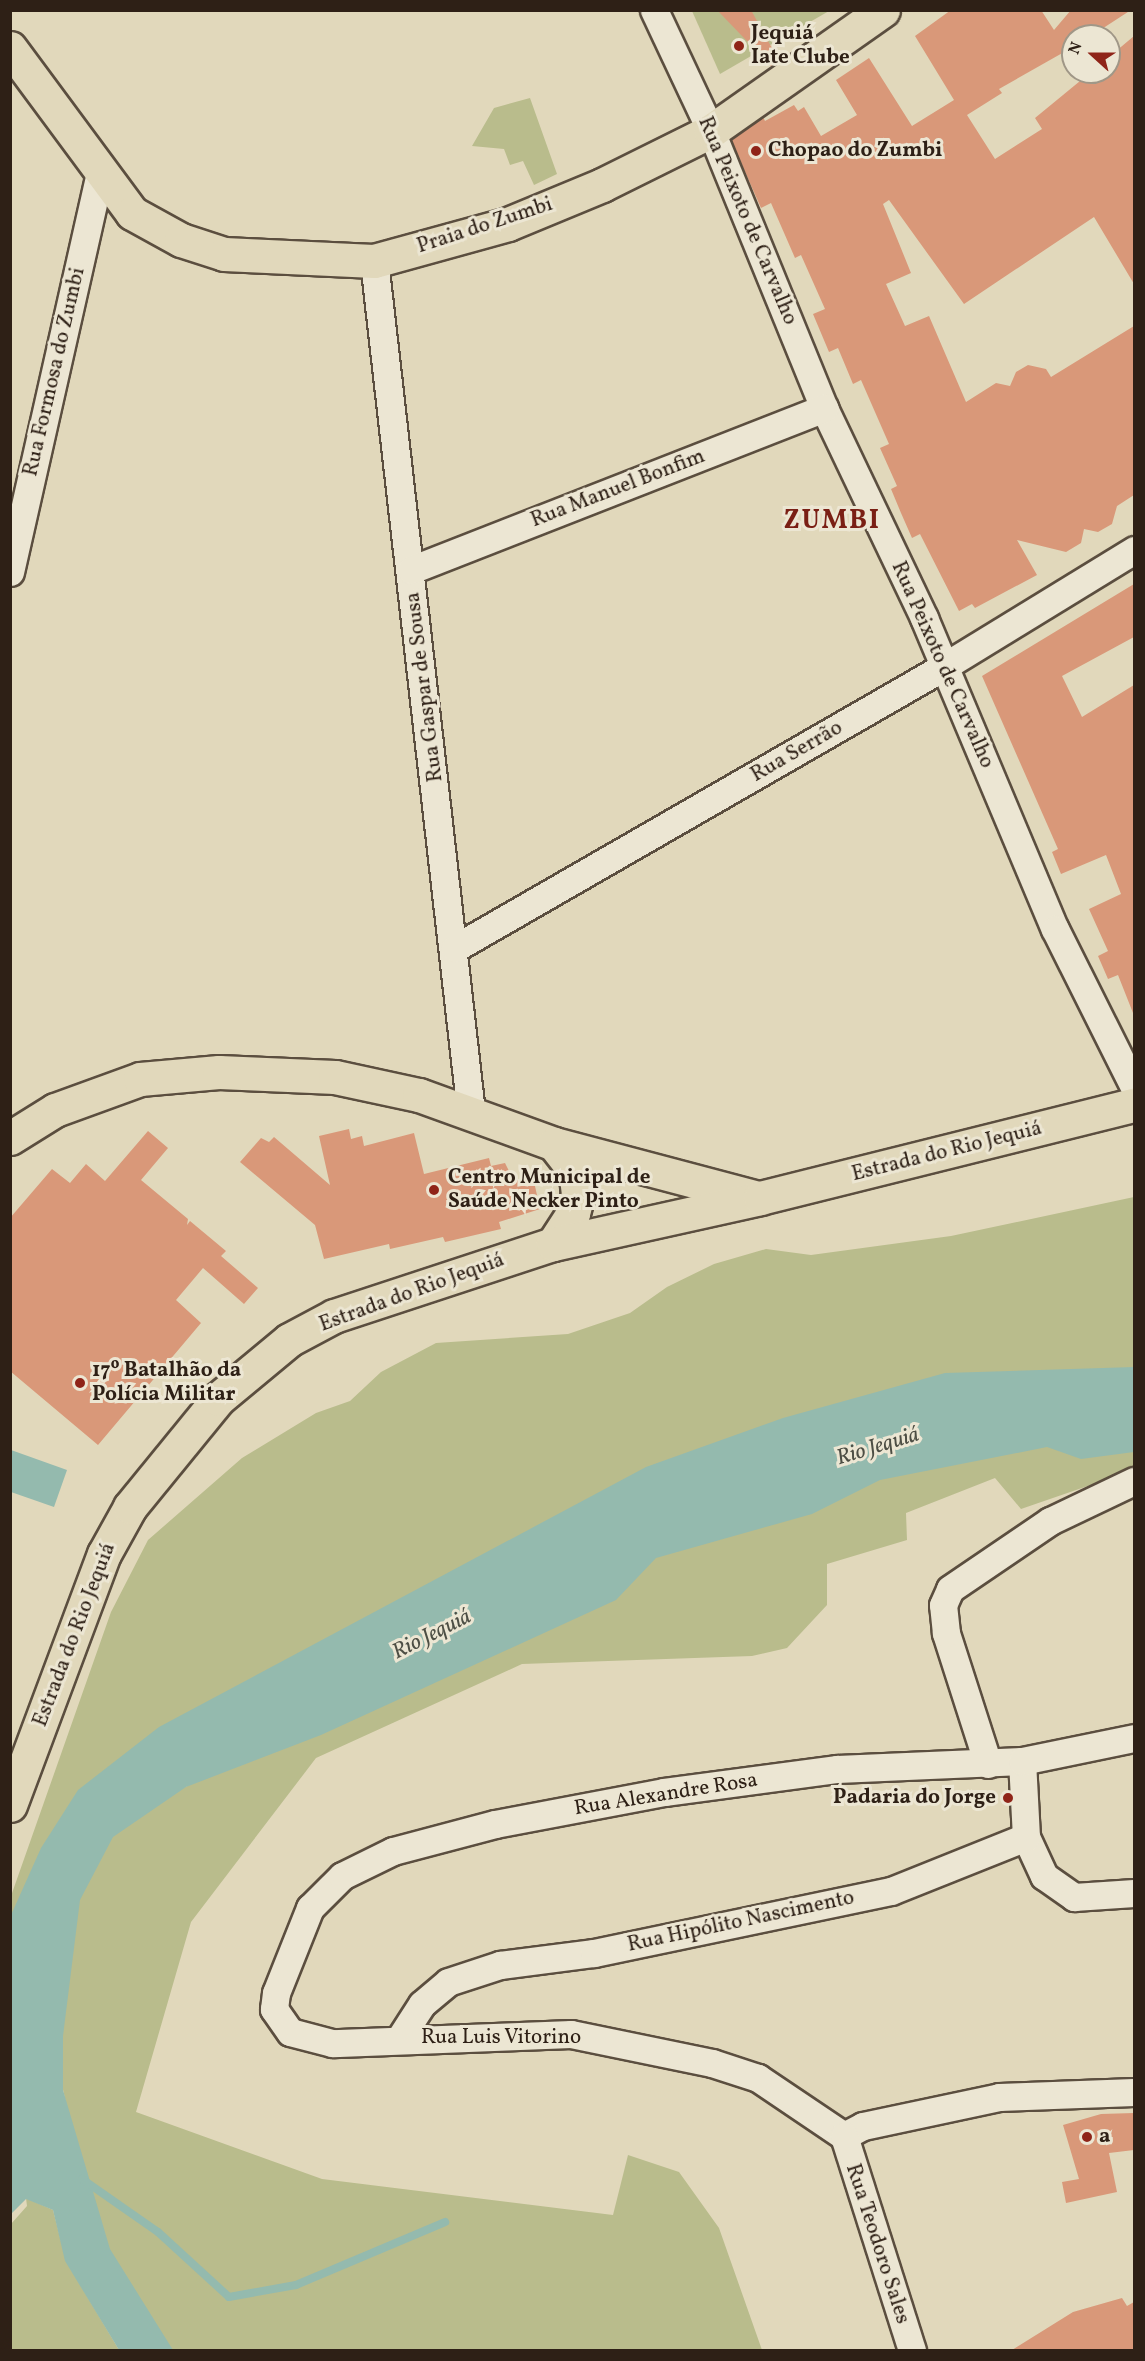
<!DOCTYPE html>
<meta charset="utf-8">
<style>
body{margin:0}
#map{position:relative;width:1145px;height:2361px;overflow:hidden;background:#e1d8bb;font-family:Vollkorn,serif}
div>[style]{position:absolute}
.green>*{inset:0;background:#b9bc8c}
.water>*{inset:0;background:#94baae}
.stream>*{height:8px;margin:-4px;padding:0 4px;transform-origin:4px;border-radius:4px;background:#94baae}
.building>*{inset:0;background:#d99879}
.roads{filter:drop-shadow(2px 0 #5b4e3f) drop-shadow(-2px 0 #5b4e3f) drop-shadow(0 2px #5b4e3f) drop-shadow(0 -2px #5b4e3f)}
.minor>*{height:27px;margin:-13.5px;padding:0 13.5px;transform-origin:13.5px;border-radius:13.5px;background:#ece6d3}
.major>*{height:33px;margin:-16.5px;padding:0 16.5px;transform-origin:16.5px;border-radius:16.5px;background:#e1d8bb}
.dots>*{width:16px;height:16px;translate:-50% -50%;box-sizing:border-box;border:3px solid #ece6d3;border-radius:50%}
span{translate:-50% -50%;white-space:nowrap;text-align:center;line-height:1.15;-webkit-text-stroke:6px #ece6d3;paint-order:stroke}
.poi-label{font-size:21px;color:#2e2016;font-weight:700}
.left{translate:0 -50%;text-align:left}
.right{translate:-100% -50%;text-align:right}
.street-label{font-size:21px;color:#2e2016}
.water-label{font-size:22px;color:#4d4e44;font-style:italic}
.district-label{font-size:27px;color:#7a1f14;font-weight:700;letter-spacing:1.5px}
.frame{position:absolute;inset:0;border:12px solid #2e2016;pointer-events:none}
.north{position:absolute;left:1061px;top:24px;width:60px;height:60px;box-sizing:border-box;background:#ece6d3;border:2px solid #a09787;border-radius:50%;rotate:291deg;font-size:16px;font-weight:700;line-height:24px;text-align:center;color:#2e2016}
.north::after{content:'';display:block;margin:auto;width:21px;height:27px;background:#8f2418;clip-path:polygon(50% 0,100% 100%,50% 72%,0 100%)}
</style>
<div id="map">
<div class="green">
<i style="clip-path:polygon(692px 11px,829px 11px,720px 74px)"></i>
<i style="clip-path:polygon(530px 98px,557px 174px,534px 185px,523px 161px,510px 165px,504px 149px,472px 146px,494px 108px)"></i>
<i style="clip-path:polygon(1134px 1197px,1134px 1382px,1024px 1384px,167px 1740px,11px 1947px,11px 1896px,111px 1612px,148px 1540px,242px 1458px,316px 1413px,350px 1401px,381px 1372px,436px 1343px,568px 1334px,630px 1313px,667px 1287px,714px 1264px,766px 1249px,811px 1255px,951px 1236px)"></i>
<i style="clip-path:polygon(1134px 1440px,1134px 1470px,1021px 1509px,995px 1478px,906px 1513px,907px 1540px,827px 1564px,827px 1605px,787px 1648px,752px 1656px,522px 1664px,316px 1758px,191px 1922px,136px 2112px,322px 2179px,613px 2215px,628px 2155px,679px 2172px,719px 2228px,762px 2350px,170px 2350px,99px 2253px,51px 2035px,69px 1897px,104px 1829px,649px 1548px,876px 1469px,993px 1444px)"></i>
<i style="clip-path:polygon(10px 2108px,11px 2224px,27px 2206px,26px 2198px,53px 2210px,66px 2261px,119px 2350px,11px 2350px)"></i>
</div>
<div class="water">
<i style="clip-path:polygon(1134px 1367px,1134px 1452px,1081px 1459px,1047px 1447px,880px 1480px,812px 1514px,656px 1558px,616px 1600px,321px 1735px,186px 1787px,113px 1837px,80px 1900px,63px 2036px,63px 2090px,110px 2249px,173px 2350px,119px 2350px,65px 2261px,53px 2210px,26px 2199px,11px 2214px,11px 1915px,41px 1848px,78px 1790px,159px 1727px,646px 1467px,783px 1418px,945px 1373px)"></i>
<i style="clip-path:polygon(11px 1450px,67px 1470px,54px 1507px,11px 1492px)"></i>
</div>
<div class="stream">
<i style="left:82px;top:2179px;width:93px;rotate:34.9deg"></i>
<i style="left:158px;top:2232px;width:96px;rotate:42.5deg"></i>
<i style="left:229px;top:2297px;width:68px;rotate:-10.2deg"></i>
<i style="left:296px;top:2285px;width:162px;rotate:-22.9deg"></i>
</div>
<div class="building">
<i style="clip-path:polygon(717px 10px,751px 10px,779px 61px,771px 66px)"></i>
<i style="clip-path:polygon(951px 10px,1041px 10px,1054px 30px,1071px 10px,1131px 10px,1091px 36px,1073px 36px,1073px 47px,999px 89px,1002px 93px,967px 115px,995px 159px,1042px 129px,1035px 118px,1091px 72px,1109px 72px,1109px 57px,1134px 36px,1134px 284px,1094px 217px,964px 304px,889px 200px,883px 204px,911px 273px,886px 284px,905px 326px,929px 316px,966px 402px,996px 383px,1010px 386px,1016px 372px,1028px 365px,1046px 369px,1051px 377px,1134px 326px,1134px 495px,1117px 506px,1112px 524px,1098px 532px,1084px 529px,1081px 543px,1066px 552px,1017px 540px,1037px 575px,975px 608px,972px 604px,959px 611px,920px 534px,912px 538px,901px 513px,891px 489px,897px 486px,880px 448px,889px 444px,861px 380px,853px 384px,838px 348px,829px 352px,813px 314px,825px 309px,801px 255px,795px 258px,771px 203px,761px 208px,731px 140px,763px 117px,765px 121px,794px 105px,798px 111px,804px 107px,821px 136px,857px 115px,836px 80px,869px 58px,912px 126px,954px 100px,915px 36px)"></i>
<i style="clip-path:polygon(1134px 584px,1134px 637px,1062px 676px,1082px 717px,1134px 685px,1133px 1013px,1118px 975px,1108px 979px,1098px 956px,1108px 951px,1089px 909px,1121px 894px,1106px 855px,1061px 874px,1052px 852px,1058px 849px,982px 676px)"></i>
<i style="clip-path:polygon(349px 1129px,351px 1139px,362px 1136px,364px 1146px,414px 1133px,424px 1174px,489px 1158px,491px 1166px,505px 1163px,514px 1181px,533px 1177px,540px 1209px,499px 1222px,501px 1229px,445px 1242px,443px 1237px,390px 1249px,389px 1244px,324px 1259px,315px 1225px,240px 1162px,261px 1138px,269px 1142px,274px 1137px,330px 1185px,319px 1136px)"></i>
<i style="clip-path:polygon(148px 1131px,168px 1148px,141px 1180px,188px 1219px,187px 1225px,190px 1221px,226px 1251px,221px 1256px,258px 1288px,244px 1304px,203px 1268px,176px 1300px,201px 1323px,98px 1445px,10px 1371px,10px 1218px,52px 1169px,70px 1183px,86px 1164px,105px 1181px)"></i>
<i style="clip-path:polygon(1134px 2113px,1134px 2150px,1109px 2153px,1117px 2192px,1066px 2203px,1062px 2182px,1079px 2179px,1063px 2125px,1101px 2114px)"></i>
<i style="clip-path:polygon(1122px 2298px,1127px 2306px,1134px 2302px,1134px 2350px,1012px 2350px,1073px 2312px)"></i>
</div>
<div class="roads">
<div class="minor">
<i style="left:654px;top:10px;width:134px;rotate:64.8deg"></i>
<i style="left:711px;top:131px;width:299px;rotate:67.8deg"></i>
<i style="left:824px;top:408px;width:233px;rotate:64.5deg"></i>
<i style="left:924px;top:618px;width:337px;rotate:67.2deg"></i>
<i style="left:1055px;top:929px;width:177px;rotate:63.4deg"></i>
<i style="left:374px;top:261px;width:858px;rotate:83.5deg"></i>
<i style="left:411px;top:570px;width:444px;rotate:-21.4deg"></i>
<i style="left:10px;top:572px;width:410px;rotate:-77.3deg"></i>
<i style="left:455px;top:948px;width:565px;rotate:-29.92deg"></i>
<i style="left:945px;top:666px;width:222px;rotate:-31.5deg"></i>
<i style="left:988px;top:1764px;width:138px;rotate:-107.8deg"></i>
<i style="left:946px;top:1633px;width:28px;rotate:-96deg"></i>
<i style="left:943px;top:1605px;width:17px;rotate:-66deg"></i>
<i style="left:950px;top:1589px;width:121px;rotate:-34.2deg"></i>
<i style="left:1050px;top:1521px;width:93px;rotate:-25.5deg"></i>
<i style="left:1026px;top:1837px;width:43px;rotate:65.2deg"></i>
<i style="left:1044px;top:1876px;width:37px;rotate:35deg"></i>
<i style="left:1074px;top:1897px;width:60px;rotate:-3.8deg"></i>
<i style="left:400px;top:2038px;width:40px;rotate:-57.1deg"></i>
<i style="left:422px;top:2004px;width:34px;rotate:-40deg"></i>
<i style="left:448px;top:1982px;width:55px;rotate:-18.1deg"></i>
<i style="left:500px;top:1965px;width:95px;rotate:-7.3deg"></i>
<i style="left:594px;top:1953px;width:303px;rotate:-11.8deg"></i>
<i style="left:891px;top:1891px;width:145px;rotate:-21.8deg"></i>
<i style="left:1026px;top:1837px;width:76px;rotate:-93deg"></i>
<i style="left:844px;top:2136px;width:104px;rotate:-146deg"></i>
<i style="left:758px;top:2078px;width:48px;rotate:-161.9deg"></i>
<i style="left:712px;top:2063px;width:144px;rotate:-168.4deg"></i>
<i style="left:571px;top:2034px;width:239px;rotate:177.8deg"></i>
<i style="left:332px;top:2043px;width:43px;rotate:-165.3deg"></i>
<i style="left:290px;top:2032px;width:28px;rotate:-125deg"></i>
<i style="left:274px;top:2009px;width:16px;rotate:-83deg"></i>
<i style="left:276px;top:1993px;width:92px;rotate:-68.2deg"></i>
<i style="left:310px;top:1908px;width:45px;rotate:-45deg"></i>
<i style="left:342px;top:1876px;width:57px;rotate:-26.1deg"></i>
<i style="left:393px;top:1851px;width:106px;rotate:-14.8deg"></i>
<i style="left:495px;top:1824px;width:172px;rotate:-10.7deg"></i>
<i style="left:664px;top:1792px;width:175px;rotate:-7.6deg"></i>
<i style="left:837px;top:1769px;width:185px;rotate:-2.5deg"></i>
<i style="left:1022px;top:1761px;width:114px;rotate:-11.6deg"></i>
<i style="left:844px;top:2136px;width:21px;rotate:-28deg"></i>
<i style="left:863px;top:2126px;width:139px;rotate:-12deg"></i>
<i style="left:999px;top:2097px;width:135px;rotate:-2.1deg"></i>
<i style="left:844px;top:2136px;width:225px;rotate:72.4deg"></i>
</div>
<div class="major">
<i style="left:10px;top:48px;width:205px;rotate:53.5deg"></i>
<i style="left:132px;top:213px;width:56px;rotate:28.9deg"></i>
<i style="left:181px;top:240px;width:45px;rotate:18deg"></i>
<i style="left:224px;top:254px;width:150px;rotate:2.7deg"></i>
<i style="left:374px;top:261px;width:139px;rotate:-15.4deg"></i>
<i style="left:508px;top:224px;width:102px;rotate:-22.5deg"></i>
<i style="left:602px;top:185px;width:122px;rotate:-26.4deg"></i>
<i style="left:711px;top:131px;width:210px;rotate:-35.1deg"></i>
<i style="left:10px;top:1138px;width:53px;rotate:-31.9deg"></i>
<i style="left:55px;top:1110px;width:90px;rotate:-20deg"></i>
<i style="left:140px;top:1079px;width:79px;rotate:-5.1deg"></i>
<i style="left:219px;top:1072px;width:116px;rotate:2.5deg"></i>
<i style="left:335px;top:1077px;width:86px;rotate:12.1deg"></i>
<i style="left:419px;top:1095px;width:144px;rotate:19.9deg"></i>
<i style="left:554px;top:1144px;width:208px;rotate:14.8deg"></i>
<i style="left:553px;top:1244px;width:37px;rotate:-57deg"></i>
<i style="left:573px;top:1213px;width:20px;rotate:-75deg"></i>
<i style="left:578px;top:1194px;width:23px;rotate:-97deg"></i>
<i style="left:575px;top:1171px;width:34px;rotate:-128deg"></i>
<i style="left:10px;top:1805px;width:268px;rotate:-69.5deg"></i>
<i style="left:104px;top:1554px;width:54px;rotate:-61deg"></i>
<i style="left:130px;top:1507px;width:139px;rotate:-50.8deg"></i>
<i style="left:218px;top:1399px;width:92px;rotate:-39.7deg"></i>
<i style="left:289px;top:1340px;width:51px;rotate:-28.1deg"></i>
<i style="left:334px;top:1316px;width:231px;rotate:-18.2deg"></i>
<i style="left:553px;top:1244px;width:212px;rotate:-12.5deg"></i>
<i style="left:760px;top:1198px;width:385px;rotate:-14deg"></i>
</div>
</div>
<div class="dots">
<i style="left:739px;top:46px;background:#8f2418"></i>
<i style="left:756px;top:151px;background:#8f2418"></i>
<i style="left:434px;top:1190px;background:#8f2418"></i>
<i style="left:80px;top:1383px;background:#8f2418"></i>
<i style="left:1008px;top:1798px;background:#8f2418"></i>
<i style="left:1087px;top:2137px;background:#8f2418"></i>
</div>
<div class="poi-label">
<span class="left" style="left:751px;top:46px">Jequiá<br>Iate Clube</span>
<span class="left" style="left:768px;top:151px">Chopao do Zumbi</span>
<span class="left" style="left:448px;top:1190px">Centro Municipal de<br>Saúde Necker Pinto</span>
<span class="left" style="left:92px;top:1383px">17º Batalhão da<br>Polícia Militar</span>
<span class="right" style="left:996px;top:1798px">Padaria do Jorge</span>
<span class="left" style="left:1099px;top:2137px">a</span>
</div>
<div class="street-label">
<span style="left:747px;top:221px;rotate:67deg">Rua Peixoto de Carvalho</span>
<span style="left:485px;top:226px;rotate:-18deg">Praia do Zumbi</span>
<span style="left:55px;top:372px;rotate:-77deg">Rua Formosa do Zumbi</span>
<span style="left:618px;top:489px;rotate:-21deg">Rua Manuel Bonfim</span>
<span style="left:942px;top:665px;rotate:66deg">Rua Peixoto de Carvalho</span>
<span style="left:425px;top:687px;rotate:-97deg">Rua Gaspar de Sousa</span>
<span style="left:797px;top:752px;rotate:-30deg">Rua Serrão</span>
<span style="left:947px;top:1152px;rotate:-14deg">Estrada do Rio Jequiá</span>
<span style="left:412px;top:1293px;rotate:-20deg">Estrada do Rio Jequiá</span>
<span style="left:75px;top:1635px;rotate:-69deg">Estrada do Rio Jequiá</span>
<span style="left:666px;top:1795px;rotate:-9deg">Rua Alexandre Rosa</span>
<span style="left:741px;top:1922px;rotate:-12deg">Rua Hipólito Nascimento</span>
<span style="left:501px;top:2038px">Rua Luis Vitorino</span>
<span style="left:877px;top:2244px;rotate:72deg">Rua Teodoro Sales</span>
</div>
<div class="water-label">
<span style="left:878px;top:1447px;rotate:-17deg">Rio Jequiá</span>
<span style="left:432px;top:1635px;rotate:-27deg">Rio Jequiá</span>
</div>
<div class="district-label">
<span style="left:832px;top:522px">ZUMBI</span>
</div>
<div class="frame"></div>
<div class="north">N</div>
</div>
